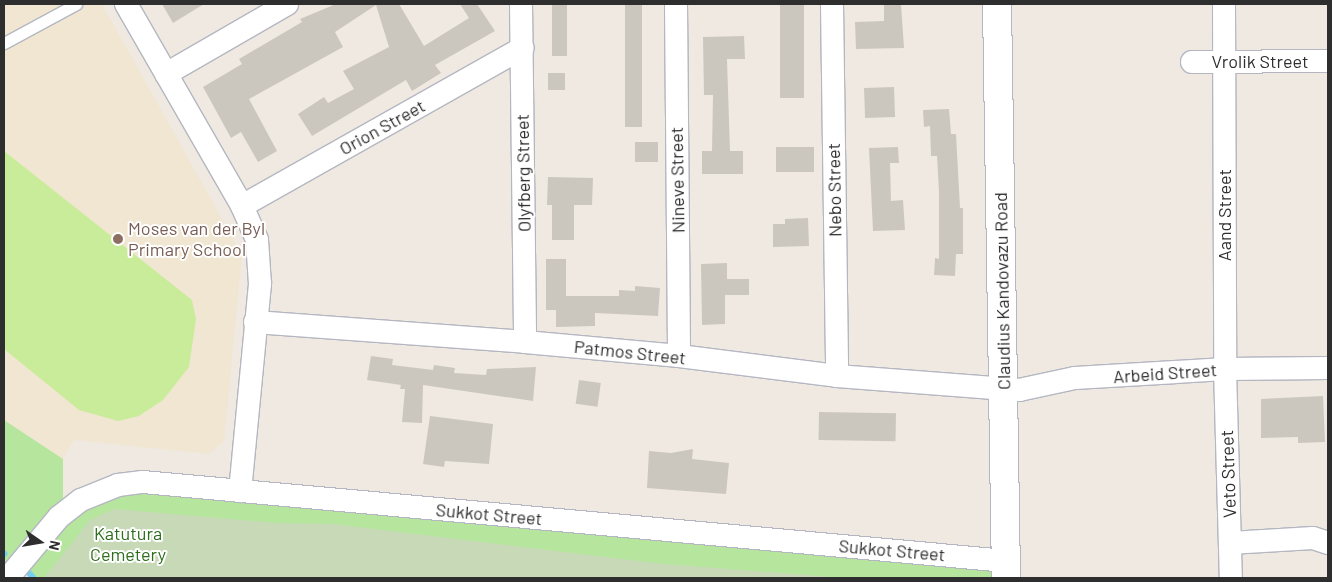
<!DOCTYPE html>
<style>
body{margin:0}
#map{position:relative;width:1332px;height:582px;overflow:hidden;background:#efe9e1;font-family:Barlow,sans-serif}
div>[style]{position:absolute}
.education>*{inset:0;background:#f0e6d1}
.green>*{inset:0;background:#b6e59e}
.cemetery>*{inset:0;background:#c8d9b8}
.pitch>*{inset:0;background:#c9ec9a}
.stream>*{height:5.5px;margin:-2.75px;padding:0 2.75px;transform-origin:2.75px;border-radius:2.75px;background:#75cff0}
.building>*{inset:0;background:#cbc7bf;transform-origin:0 0}
.roads{filter:drop-shadow(1px 0 #b4b7c1) drop-shadow(-1px 0 #b4b7c1) drop-shadow(0 1px #b4b7c1) drop-shadow(0 -1px #b4b7c1)}
.service>*{height:11px;margin:-5.5px;padding:0 5.5px;transform-origin:5.5px;border-radius:5.5px;background:#fff}
.minor>*{height:22px;margin:-11px;padding:0 11px;transform-origin:11px;border-radius:11px;background:#fff}
.tertiary>*{height:28px;margin:-14px;padding:0 14px;transform-origin:14px;border-radius:14px;background:#fff}
.dots>*{width:14px;height:14px;translate:-50% -50%;box-sizing:border-box;border:2px solid #fff;border-radius:50%}
span{translate:-50% -50%;white-space:nowrap;text-align:center;line-height:1.15;-webkit-text-stroke:4px #fff;paint-order:stroke}
.street-label{font-size:18px;color:#2e2e2e}
.education-label{font-size:18px;color:#785e54}
.left{translate:0 -50%;text-align:left}
.park-label{font-size:18px;color:#2c6e1b}
.frame{position:absolute;inset:0;border:5px solid #2e2e2e;pointer-events:none}
.north{position:absolute;left:15px;top:517px;width:50px;height:50px;-webkit-text-stroke:4px #fff;paint-order:stroke;rotate:103deg;font-size:14px;font-weight:700;line-height:20px;text-align:center;color:#2e2e2e}
.north::after{content:'';display:block;margin:auto;width:18px;height:22px;background:#2e2e2e;clip-path:polygon(50% 0,100% 100%,50% 72%,0 100%)}
</style>
<div id="map">
<div class="education">
<i style="clip-path:polygon(4px 4px,102px 4px,242px 255px,224px 441px,209px 454px,74px 440px,63px 459px,4px 420px)"></i>
</div>
<div class="green">
<i style="clip-path:polygon(4px 420px,63px 459px,63px 513px,118px 485px,1006px 561px,1006px 578px,34px 578px,24px 566px,4px 578px)"></i>
</div>
<div class="cemetery">
<i style="clip-path:polygon(114px 509px,277px 523px,333px 524px,664px 564px,845px 578px,44px 578px,90px 520px)"></i>
</div>
<div class="pitch">
<i style="clip-path:polygon(4px 151px,192px 300px,196px 319px,189px 367px,163px 400px,139px 416px,118px 421px,79px 410px,4px 349px)"></i>
</div>
<div class="stream">
<i style="left:4px;top:553px;width:1px;rotate:45deg"></i>
<i style="left:24px;top:567px;width:15px;rotate:48deg"></i>
</div>
<div class="building">
<i style="clip-path:polygon(162px 4px,204px 4px,173px 23px)"></i>
<i style="clip-path:polygon(336px 4px,399px 4px,424px 46px,469px 18px,460px 4px,477px 4px,495px 31px,435px 65px,441px 73px,412px 91px,406px 80px,312px 136px,298px 114px,324px 97px,328px 103px,354px 89px,343px 71px,389px 47px,376px 5px,335px 32px,343px 47px,249px 99px,277px 151px,258px 162px,241px 132px,231px 138px,203px 87px,242px 64px,239px 59px,302px 22px,300px 19px)"></i>
<i style="left:552px;top:4px;width:15px;height:52px"></i>
<i style="left:625px;top:4px;width:17px;height:123px"></i>
<i style="left:780px;top:4px;width:24px;height:94px"></i>
<i style="clip-path:polygon(884px 4px,901px 4px,904px 48px,856px 49px,855px 22px,884px 21px)"></i>
<i style="clip-path:polygon(744px 36px,745px 59px,727px 59px,730px 151px,743px 151px,743px 174px,702px 174px,702px 151px,712px 151px,713px 95px,704px 95px,703px 37px)"></i>
<i style="left:548px;top:73px;width:17px;height:17px"></i>
<i style="left:894px;top:87px;width:30px;height:30px;rotate:88deg"></i>
<i style="clip-path:polygon(949px 109px,951px 134px,956px 134px,960px 208px,963px 208px,963px 254px,956px 254px,955px 276px,934px 275px,935px 258px,939px 259px,939px 192px,937px 156px,931px 156px,930px 126px,924px 127px,923px 110px)"></i>
<i style="left:635px;top:142px;width:23px;height:20px"></i>
<i style="left:814px;top:147px;width:25px;height:38px;rotate:90deg"></i>
<i style="clip-path:polygon(898px 147px,899px 163px,890px 163px,891px 201px,903px 200px,905px 230px,873px 231px,869px 148px)"></i>
<i style="clip-path:polygon(548px 177px,593px 178px,592px 205px,574px 205px,574px 240px,552px 240px,552px 205px,547px 205px)"></i>
<i style="clip-path:polygon(808px 218px,809px 246px,773px 247px,773px 224px,785px 224px,785px 219px)"></i>
<i style="clip-path:polygon(546px 259px,566px 259px,566px 296px,619px 296px,619px 290px,635px 291px,635px 286px,660px 288px,658px 316px,595px 313px,595px 326px,556px 327px,556px 310px,546px 310px)"></i>
<i style="clip-path:polygon(727px 263px,727px 279px,749px 279px,749px 295px,725px 295px,725px 324px,702px 325px,701px 264px)"></i>
<i style="clip-path:polygon(371px 356px,393px 359px,392px 365px,433px 370px,434px 365px,455px 368px,454px 373px,486px 375px,487px 369px,536px 367px,533px 401px,423px 385px,422px 423px,402px 422px,405px 389px,400px 389px,401px 385px,367px 380px)"></i>
<i style="left:579px;top:380px;width:22px;height:24px;rotate:8deg"></i>
<i style="clip-path:polygon(1323px 396px,1325px 442px,1298px 443px,1298px 437px,1261px 438px,1261px 399px)"></i>
<i style="left:819px;top:412px;width:77px;height:28px;rotate:1deg"></i>
<i style="clip-path:polygon(430px 416px,493px 424px,489px 464px,445px 461px,444px 467px,423px 464px)"></i>
<i style="clip-path:polygon(693px 449px,692px 459px,729px 463px,726px 494px,647px 488px,649px 451px,671px 453px)"></i>
</div>
<div class="roads">
<div class="service">
<i style="left:4px;top:43px;width:82px;rotate:-28.4deg"></i>
</div>
<div class="minor">
<i style="left:126px;top:4px;width:233px;rotate:60.1deg"></i>
<i style="left:242px;top:206px;width:37px;rotate:66deg"></i>
<i style="left:257px;top:240px;width:44px;rotate:86.1deg"></i>
<i style="left:260px;top:284px;width:208px;rotate:95.5deg"></i>
<i style="left:521px;top:4px;width:338px;rotate:89.3deg"></i>
<i style="left:676px;top:4px;width:352px;rotate:89.5deg"></i>
<i style="left:832px;top:4px;width:372px;rotate:89.2deg"></i>
<i style="left:1224px;top:4px;width:365px;rotate:89.8deg"></i>
<i style="left:1225px;top:369px;width:209px;rotate:88.4deg"></i>
<i style="left:1192px;top:62px;width:136px;rotate:-0.4deg"></i>
<i style="left:166px;top:74px;width:140px;rotate:-30deg"></i>
<i style="left:242px;top:206px;width:322px;rotate:-29.4deg"></i>
<i style="left:255px;top:322px;width:271px;rotate:4.2deg"></i>
<i style="left:525px;top:342px;width:155px;rotate:5.2deg"></i>
<i style="left:679px;top:356px;width:159px;rotate:7.2deg"></i>
<i style="left:837px;top:376px;width:183px;rotate:4.4deg"></i>
<i style="left:1019px;top:390px;width:57px;rotate:-12.1deg"></i>
<i style="left:1075px;top:378px;width:150px;rotate:-3.4deg"></i>
<i style="left:1225px;top:369px;width:103px;rotate:-0.6deg"></i>
<i style="left:1230px;top:543px;width:83px;rotate:-3.4deg"></i>
<i style="left:1313px;top:538px;width:16px;rotate:18deg"></i>
<i style="left:8px;top:578px;width:80px;rotate:-50.1deg"></i>
<i style="left:59px;top:517px;width:28px;rotate:-38deg"></i>
<i style="left:81px;top:500px;width:40px;rotate:-22deg"></i>
<i style="left:118px;top:485px;width:25px;rotate:-7deg"></i>
<i style="left:143px;top:482px;width:867px;rotate:5.23deg"></i>
</div>
<div class="tertiary">
<i style="left:997px;top:4px;width:574px;rotate:89.1deg"></i>
</div>
</div>
<div class="dots">
<i style="left:118px;top:239px;background:#8d6e63"></i>
</div>
<div class="street-label">
<span style="left:1260px;top:61px">Vrolik Street</span>
<span style="left:382px;top:127px;rotate:-29deg">Orion Street</span>
<span style="left:523px;top:173px;rotate:-91deg">Olyfberg Street</span>
<span style="left:677px;top:180px;rotate:-91deg">Nineve Street</span>
<span style="left:834px;top:190px;rotate:-91deg">Nebo Street</span>
<span style="left:1224px;top:215px;rotate:-90deg">Aand Street</span>
<span style="left:1002px;top:291px;rotate:-91deg">Claudius Kandovazu Road</span>
<span style="left:630px;top:352px;rotate:6deg">Patmos Street</span>
<span style="left:1165px;top:373px;rotate:-4deg">Arbeid Street</span>
<span style="left:1228px;top:474px;rotate:-92deg">Veto Street</span>
<span style="left:489px;top:514px;rotate:5deg">Sukkot Street</span>
<span style="left:892px;top:550px;rotate:5deg">Sukkot Street</span>
</div>
<div class="education-label">
<span class="left" style="left:128px;top:239px">Moses van der Byl<br>Primary School</span>
</div>
<div class="park-label">
<span style="left:128px;top:544px">Katutura<br>Cemetery</span>
</div>
<div class="frame"></div>
<div class="north">N</div>
</div>
